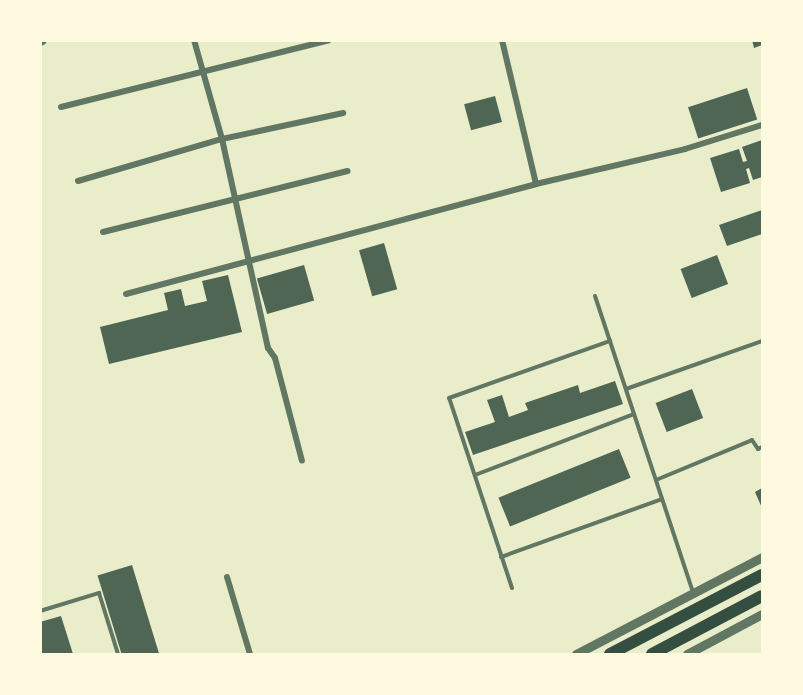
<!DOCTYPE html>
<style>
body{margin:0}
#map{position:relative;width:803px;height:695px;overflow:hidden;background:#e9edc9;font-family:"PT Sans Narrow",sans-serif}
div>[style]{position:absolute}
.building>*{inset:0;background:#4f6655;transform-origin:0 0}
.service>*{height:4px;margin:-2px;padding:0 2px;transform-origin:2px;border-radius:2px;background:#617663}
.minor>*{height:6px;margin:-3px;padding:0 3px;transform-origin:3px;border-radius:3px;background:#617663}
.tertiary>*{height:9px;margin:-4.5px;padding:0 4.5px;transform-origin:4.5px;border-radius:4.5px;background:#617663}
.primary>*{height:12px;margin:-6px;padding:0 6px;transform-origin:6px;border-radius:6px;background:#344e41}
span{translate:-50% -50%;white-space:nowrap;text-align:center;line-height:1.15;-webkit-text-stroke:4.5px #fefae0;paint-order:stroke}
.frame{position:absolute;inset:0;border:42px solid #fefae0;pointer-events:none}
</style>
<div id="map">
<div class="building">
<i style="clip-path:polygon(752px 40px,762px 40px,762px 45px,754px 48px)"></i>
<i style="left:747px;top:88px;width:33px;height:62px;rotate:72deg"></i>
<i style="left:495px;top:96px;width:27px;height:32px;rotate:75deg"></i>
<i style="clip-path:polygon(762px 140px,762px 177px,753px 180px,749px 168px,746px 169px,750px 183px,721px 192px,710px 158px,739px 149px,743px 162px,747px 161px,742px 147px)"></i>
<i style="clip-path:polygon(762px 210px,762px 234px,727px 246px,719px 225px)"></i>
<i style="left:384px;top:243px;width:48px;height:26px;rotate:74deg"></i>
<i style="left:717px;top:255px;width:31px;height:39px;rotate:69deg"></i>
<i style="left:304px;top:265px;width:37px;height:49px;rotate:74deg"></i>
<i style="clip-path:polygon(228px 275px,242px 332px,109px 364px,100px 327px,168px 310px,164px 293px,181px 289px,185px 306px,207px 301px,202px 281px)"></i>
<i style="clip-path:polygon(615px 381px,623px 404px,473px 455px,465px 432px,495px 422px,487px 400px,502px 395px,509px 417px,528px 410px,525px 403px,578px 385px,580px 393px)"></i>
<i style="left:692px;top:389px;width:31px;height:39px;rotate:69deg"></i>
<i style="left:619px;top:449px;width:31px;height:130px;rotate:68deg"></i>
<i style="clip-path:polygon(762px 488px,762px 508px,755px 492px)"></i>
<i style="left:132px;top:565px;width:93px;height:36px;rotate:73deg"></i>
<i style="clip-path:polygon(61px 616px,73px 654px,40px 654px,40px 622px)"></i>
</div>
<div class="service">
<i style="left:595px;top:296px;width:313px;rotate:71.7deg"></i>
<i style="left:626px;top:389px;width:144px;rotate:-19.4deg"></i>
<i style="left:475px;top:475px;width:170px;rotate:-21deg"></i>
<i style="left:656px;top:480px;width:104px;rotate:-22.6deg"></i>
<i style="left:752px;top:440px;width:11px;rotate:56deg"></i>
<i style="left:758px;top:449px;width:4px;rotate:-27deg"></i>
<i style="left:501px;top:557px;width:171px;rotate:-19.8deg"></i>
<i style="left:512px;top:588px;width:200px;rotate:-108.3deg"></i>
<i style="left:449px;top:398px;width:171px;rotate:-19.5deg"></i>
<i style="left:40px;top:611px;width:62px;rotate:-17deg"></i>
<i style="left:99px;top:593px;width:64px;rotate:72.7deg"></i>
</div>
<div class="minor">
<i style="left:194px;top:40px;width:103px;rotate:74.2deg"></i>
<i style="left:222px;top:139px;width:214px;rotate:77.6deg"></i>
<i style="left:268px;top:348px;width:12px;rotate:55deg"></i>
<i style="left:275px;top:358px;width:106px;rotate:75.3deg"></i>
<i style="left:502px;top:40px;width:148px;rotate:76.7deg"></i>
<i style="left:61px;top:107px;width:276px;rotate:-14deg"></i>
<i style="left:78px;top:181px;width:150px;rotate:-16.3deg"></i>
<i style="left:222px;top:139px;width:124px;rotate:-12.1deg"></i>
<i style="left:103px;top:232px;width:252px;rotate:-14deg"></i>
<i style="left:126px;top:294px;width:424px;rotate:-15deg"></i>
<i style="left:536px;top:184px;width:153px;rotate:-13.2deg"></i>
<i style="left:685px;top:149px;width:81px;rotate:-17.3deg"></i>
<i style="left:227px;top:577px;width:80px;rotate:73.4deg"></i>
</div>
<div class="tertiary">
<i style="left:40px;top:41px;width:2px;rotate:-27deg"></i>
<i style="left:576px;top:654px;width:210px;rotate:-27.5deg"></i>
<i style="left:687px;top:654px;width:85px;rotate:-28.1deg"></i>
</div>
<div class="primary">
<i style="left:610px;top:654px;width:171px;rotate:-27.5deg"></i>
<i style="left:652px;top:654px;width:124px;rotate:-27.8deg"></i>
</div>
<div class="frame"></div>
</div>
